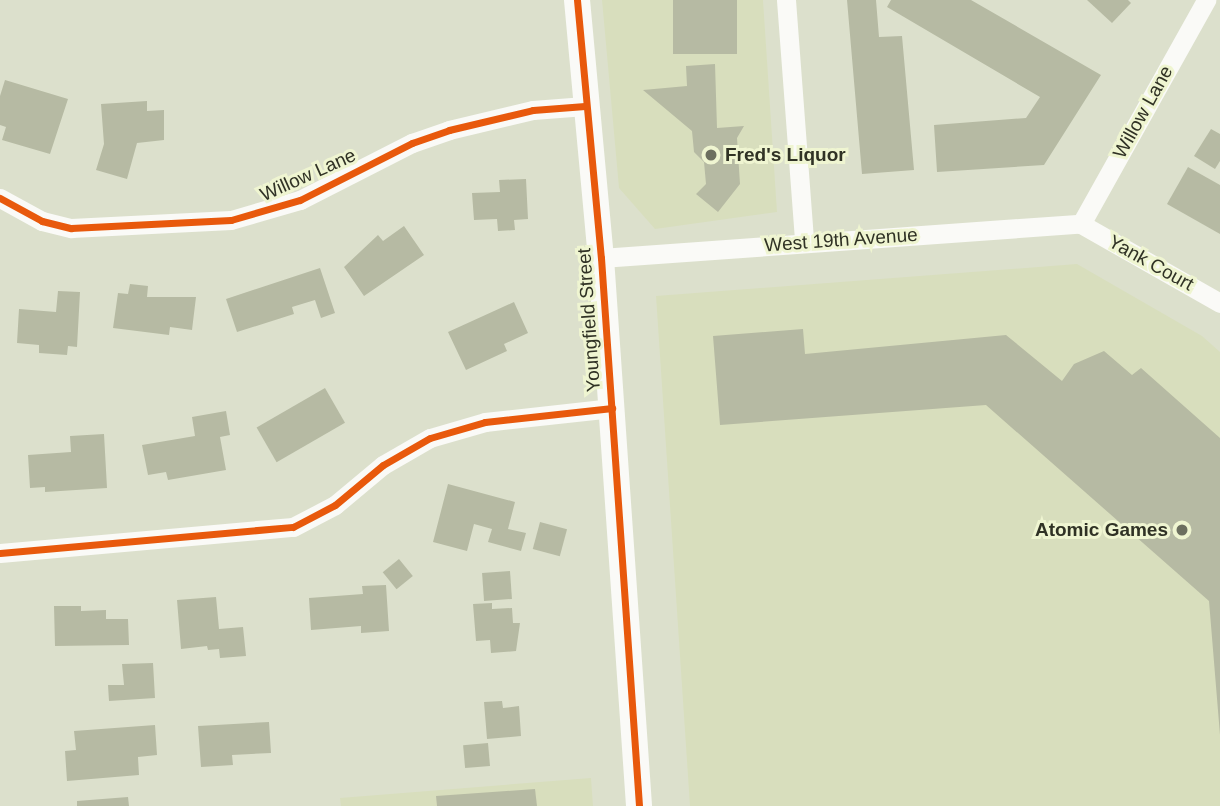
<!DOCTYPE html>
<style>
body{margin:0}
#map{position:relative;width:1220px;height:806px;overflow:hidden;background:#dce0cc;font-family:Helvetica,sans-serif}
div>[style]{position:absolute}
.built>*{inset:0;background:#d8debd}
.building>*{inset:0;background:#b6baa3;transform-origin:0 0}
.street>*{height:19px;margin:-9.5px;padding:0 9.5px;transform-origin:9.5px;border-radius:9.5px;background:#fafaf7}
.secondary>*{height:26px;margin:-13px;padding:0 13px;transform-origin:13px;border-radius:13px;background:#fafaf7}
.cycleway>*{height:7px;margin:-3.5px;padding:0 3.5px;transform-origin:3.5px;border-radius:3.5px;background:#e8590c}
.dots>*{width:19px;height:19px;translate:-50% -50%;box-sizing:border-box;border:4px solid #eff5d1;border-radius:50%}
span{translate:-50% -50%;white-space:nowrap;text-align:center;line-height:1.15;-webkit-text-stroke:6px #eff5d1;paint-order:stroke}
.street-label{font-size:19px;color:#303225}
.poi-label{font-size:19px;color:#303225;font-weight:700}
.left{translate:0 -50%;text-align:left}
.right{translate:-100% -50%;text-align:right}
</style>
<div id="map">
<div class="built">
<i style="clip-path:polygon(602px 0,763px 0,777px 212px,655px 229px,619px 188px)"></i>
<i style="clip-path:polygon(1077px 264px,1202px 336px,1220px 352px,1220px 806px,690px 806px,656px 296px)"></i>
<i style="clip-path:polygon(591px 778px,593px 806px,341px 806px,340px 798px)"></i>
</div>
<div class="building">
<i style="left:673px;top:0;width:64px;height:54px"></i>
<i style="clip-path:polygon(847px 0,876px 0,879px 37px,902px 36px,914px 170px,862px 174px)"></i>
<i style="clip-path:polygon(891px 0,971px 0,1101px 75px,1044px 165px,937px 172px,934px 125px,1026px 118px,1040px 97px,887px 7px)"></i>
<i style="clip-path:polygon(1087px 0,1128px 0,1131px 3px,1112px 23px)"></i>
<i style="clip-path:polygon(715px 64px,717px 128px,744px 126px,737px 138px,740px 184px,718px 212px,696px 194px,706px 184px,704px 162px,694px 152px,692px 131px,643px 90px,687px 86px,686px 66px)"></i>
<i style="clip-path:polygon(5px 80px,68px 99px,50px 154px,2px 140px,6px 127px,0 125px,0 96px)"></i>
<i style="clip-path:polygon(147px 101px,147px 111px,164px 110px,164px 140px,137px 143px,127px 179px,96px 170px,104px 144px,101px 104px)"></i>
<i style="clip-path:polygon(1211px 129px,1220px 134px,1220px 161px,1215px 169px,1194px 156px)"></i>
<i style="clip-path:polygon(1188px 167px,1220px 185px,1220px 234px,1167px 204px)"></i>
<i style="clip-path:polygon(526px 179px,528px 219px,514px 220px,515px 230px,498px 231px,497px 219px,474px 220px,472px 193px,500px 192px,499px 180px)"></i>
<i style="clip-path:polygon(404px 226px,424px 255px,364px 296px,344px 267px,378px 235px,383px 241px)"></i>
<i style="clip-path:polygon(320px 268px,335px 313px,321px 318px,315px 300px,292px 307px,294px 314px,237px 332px,226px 299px)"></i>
<i style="clip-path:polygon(130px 284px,148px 286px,147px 297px,196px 297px,192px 330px,170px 327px,169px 335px,113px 328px,118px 293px,128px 294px)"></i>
<i style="clip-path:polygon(58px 291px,80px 292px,77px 347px,68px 346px,67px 355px,39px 353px,39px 345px,17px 343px,19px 309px,56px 312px)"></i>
<i style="clip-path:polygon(514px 302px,528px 333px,504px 344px,507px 351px,466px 370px,448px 332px)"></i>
<i style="clip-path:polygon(803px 329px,805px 354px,1006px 335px,1062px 381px,1074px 364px,1104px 351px,1132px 375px,1141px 368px,1220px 438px,1220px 735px,1209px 601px,986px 405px,720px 425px,713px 336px)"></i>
<i style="left:325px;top:388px;width:40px;height:79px;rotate:60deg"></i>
<i style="clip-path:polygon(226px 411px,230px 435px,220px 437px,226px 470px,168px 480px,166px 472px,148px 475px,142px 445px,195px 436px,192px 417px)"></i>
<i style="clip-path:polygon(104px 434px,107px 488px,45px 492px,45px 487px,30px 488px,28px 455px,71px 452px,70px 436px)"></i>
<i style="clip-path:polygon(448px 484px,515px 502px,508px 529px,526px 533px,521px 551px,488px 542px,492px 529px,474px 524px,467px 551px,433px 542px)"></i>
<i style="left:540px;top:522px;width:28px;height:28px;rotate:15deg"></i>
<i style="left:399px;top:559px;width:22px;height:21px;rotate:51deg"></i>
<i style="left:510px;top:571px;width:28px;height:28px;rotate:86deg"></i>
<i style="clip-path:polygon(386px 585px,389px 631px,361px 633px,361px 626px,311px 630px,309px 598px,363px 594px,362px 586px)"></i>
<i style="clip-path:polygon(216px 597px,219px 629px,243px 627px,246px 656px,220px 658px,219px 649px,208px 650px,207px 646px,181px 649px,177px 600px)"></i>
<i style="clip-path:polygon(492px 603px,492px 609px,512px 608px,513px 623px,520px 623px,516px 651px,491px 653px,490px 640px,476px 641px,473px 604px)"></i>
<i style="clip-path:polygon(54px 606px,81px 606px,81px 611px,106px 610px,106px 619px,128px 619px,129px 645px,55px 646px)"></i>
<i style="clip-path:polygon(153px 663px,155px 698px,109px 701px,108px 685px,124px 685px,122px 664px)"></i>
<i style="clip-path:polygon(502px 701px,503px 708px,519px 706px,521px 736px,487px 739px,484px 702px)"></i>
<i style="clip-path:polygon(269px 722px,271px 753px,232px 755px,233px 765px,201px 767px,198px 726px)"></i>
<i style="clip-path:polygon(155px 725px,157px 755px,138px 757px,139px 775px,67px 781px,65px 751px,76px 750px,74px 731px)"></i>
<i style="left:488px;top:743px;width:23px;height:25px;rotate:85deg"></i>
<i style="clip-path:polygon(535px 789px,537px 806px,437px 806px,436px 796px)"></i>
<i style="clip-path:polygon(128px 797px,129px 806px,77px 806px,77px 801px)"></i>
</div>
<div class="street">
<i style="left:786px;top:0;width:243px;rotate:85.7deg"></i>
<i style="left:0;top:198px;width:48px;rotate:28.7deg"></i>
<i style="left:42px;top:221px;width:30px;rotate:14deg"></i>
<i style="left:71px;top:228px;width:160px;rotate:-2.9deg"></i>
<i style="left:231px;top:220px;width:72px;rotate:-16.2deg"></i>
<i style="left:300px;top:200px;width:126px;rotate:-27deg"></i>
<i style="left:412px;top:143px;width:39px;rotate:-19deg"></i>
<i style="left:449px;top:130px;width:86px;rotate:-13.4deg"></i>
<i style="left:533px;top:110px;width:52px;rotate:-4.4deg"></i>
<i style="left:1081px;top:224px;width:257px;rotate:-60.8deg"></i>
<i style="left:1081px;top:224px;width:160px;rotate:29.6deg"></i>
<i style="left:601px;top:258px;width:481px;rotate:-4.1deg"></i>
<i style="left:0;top:553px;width:294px;rotate:-5.1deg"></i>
<i style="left:293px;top:527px;width:47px;rotate:-27.6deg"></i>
<i style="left:335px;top:505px;width:62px;rotate:-39.8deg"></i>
<i style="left:383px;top:465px;width:54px;rotate:-29.9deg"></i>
<i style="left:430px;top:438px;width:57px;rotate:-16.2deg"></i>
<i style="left:485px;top:422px;width:128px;rotate:-6.3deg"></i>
</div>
<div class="secondary">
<i style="left:577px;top:0;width:259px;rotate:84.7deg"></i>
<i style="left:601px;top:258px;width:549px;rotate:86.03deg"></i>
</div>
<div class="cycleway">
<i style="left:577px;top:0;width:259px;rotate:84.7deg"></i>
<i style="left:601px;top:258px;width:549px;rotate:86.03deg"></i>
<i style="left:0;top:198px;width:48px;rotate:28.7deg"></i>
<i style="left:42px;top:221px;width:30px;rotate:14deg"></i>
<i style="left:71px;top:228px;width:160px;rotate:-2.9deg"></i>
<i style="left:231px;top:220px;width:72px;rotate:-16.2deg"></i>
<i style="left:300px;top:200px;width:126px;rotate:-27deg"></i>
<i style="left:412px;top:143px;width:39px;rotate:-19deg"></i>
<i style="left:449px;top:130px;width:86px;rotate:-13.4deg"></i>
<i style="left:533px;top:110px;width:52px;rotate:-4.4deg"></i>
<i style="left:0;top:553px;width:294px;rotate:-5.1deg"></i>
<i style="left:293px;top:527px;width:47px;rotate:-27.6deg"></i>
<i style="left:335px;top:505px;width:62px;rotate:-39.8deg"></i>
<i style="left:383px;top:465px;width:54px;rotate:-29.9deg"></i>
<i style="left:430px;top:438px;width:57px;rotate:-16.2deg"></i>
<i style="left:485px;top:422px;width:128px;rotate:-6.3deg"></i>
</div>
<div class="dots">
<i style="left:711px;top:155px;background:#6c6f5f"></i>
<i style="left:1182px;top:530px;background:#6c6f5f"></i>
</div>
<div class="street-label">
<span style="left:1143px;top:112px;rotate:-61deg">Willow Lane</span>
<span style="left:308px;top:175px;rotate:-24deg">Willow Lane</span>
<span style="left:841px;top:240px;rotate:-4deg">West 19th Avenue</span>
<span style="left:1151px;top:263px;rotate:29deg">Yank Court</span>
<span style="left:589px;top:320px;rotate:-94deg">Youngfield Street</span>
</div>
<div class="poi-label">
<span class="left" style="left:725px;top:155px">Fred's Liquor</span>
<span class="right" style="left:1168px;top:530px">Atomic Games</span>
</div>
</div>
